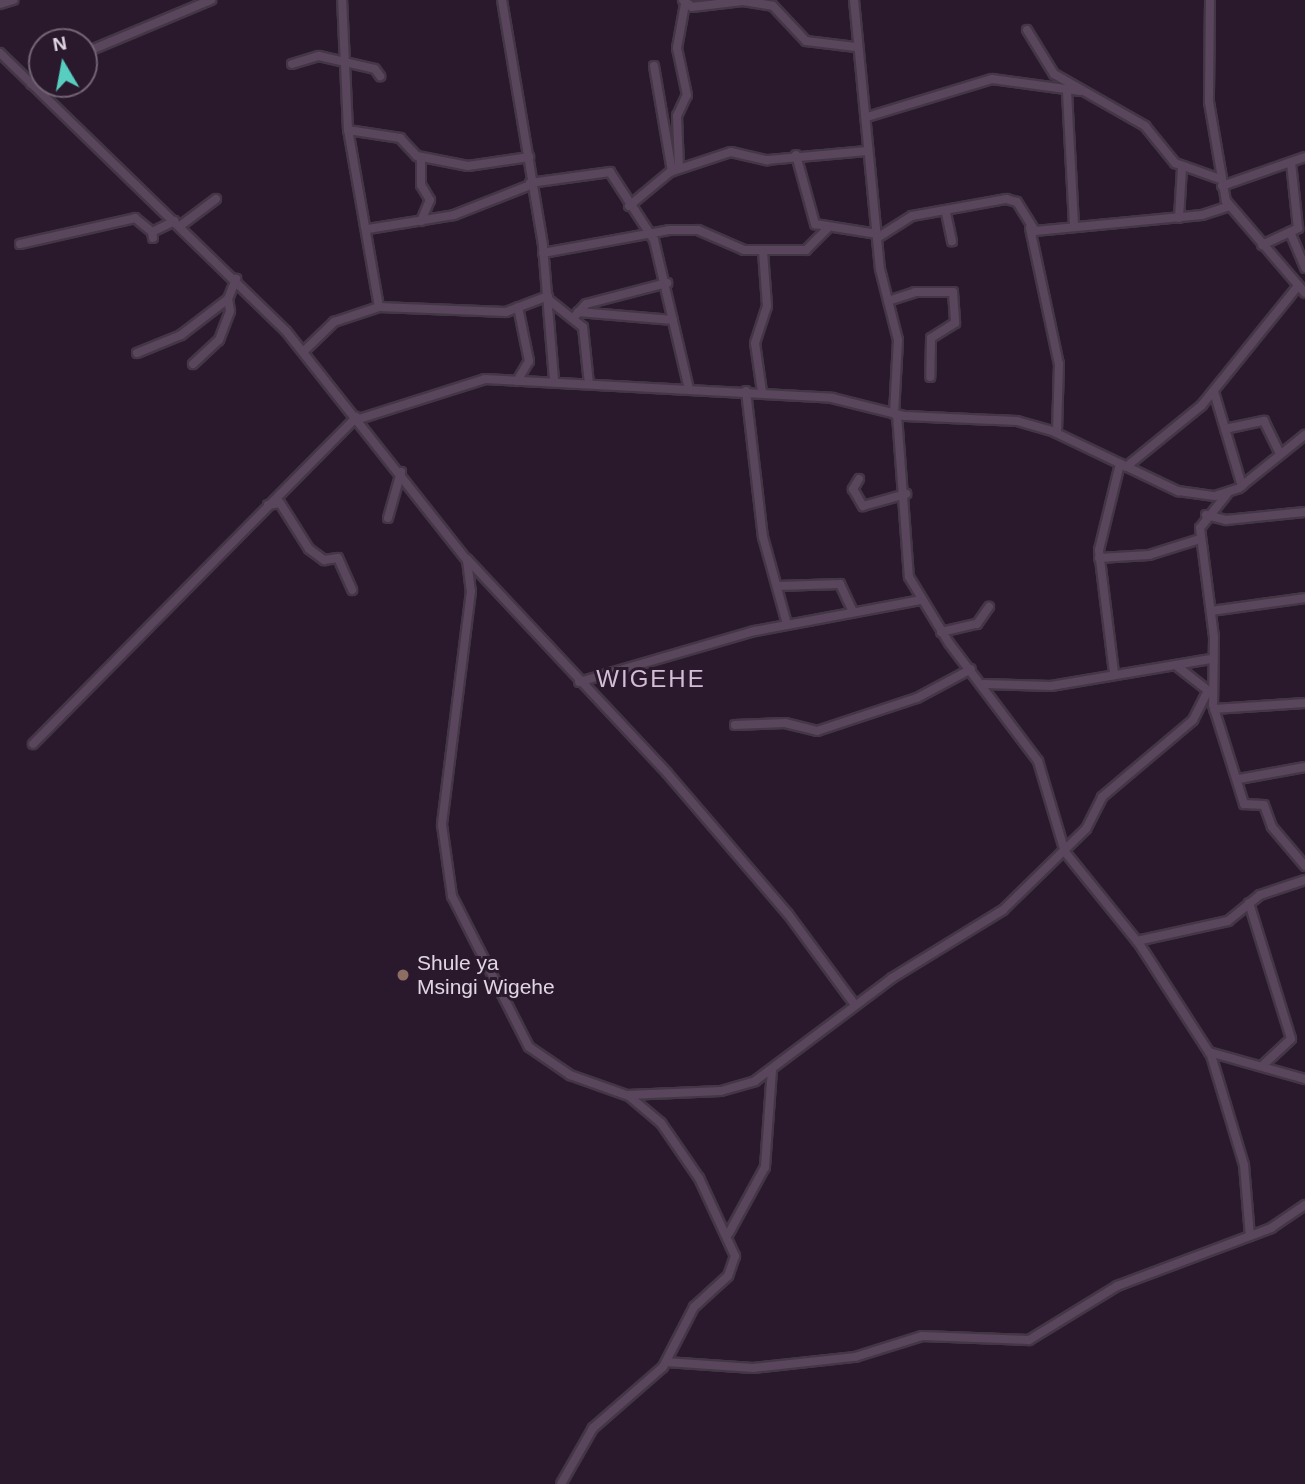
<!DOCTYPE html>
<style>
body{margin:0}
#map{position:relative;width:1305px;height:1484px;overflow:hidden;background:#2a192c;font-family:Helvetica,sans-serif}
div>[style]{position:absolute}
.roads{filter:drop-shadow(2px 0 #443646) drop-shadow(-2px 0 #443646) drop-shadow(0 2px #443646) drop-shadow(0 -2px #443646)}
.minor>*{height:8px;margin:-4px;padding:0 4px;transform-origin:4px;border-radius:4px;background:#59465c}
.dots>*{width:19px;height:19px;translate:-50% -50%;box-sizing:border-box;border:4px solid #2a192c;border-radius:50%}
span{translate:-50% -50%;white-space:nowrap;text-align:center;line-height:1.15;-webkit-text-stroke:6px #2a192c;paint-order:stroke}
.poi-label{font-size:21px;color:#e1d5e3}
.left{translate:0 -50%;text-align:left}
.quarter-label{font-size:24px;color:#d3bcd6;letter-spacing:2px}
.north{position:absolute;left:28px;top:28px;width:70px;height:70px;box-sizing:border-box;background:#2a192c;border:2px solid #736475;border-radius:50%;rotate:350deg;font-size:19px;font-weight:700;line-height:28px;text-align:center;color:#e1d5e3}
.north::after{content:'';display:block;margin:auto;width:24px;height:32px;background:#58cec0;clip-path:polygon(50% 0,100% 100%,50% 72%,0 100%)}
</style>
<div id="map">
<div class="roads">
<div class="minor">
<i style="left:502px;top:0;width:249px;rotate:80.5deg"></i>
<i style="left:543px;top:246px;width:135px;rotate:85.3deg"></i>
<i style="left:683px;top:0;width:11px;rotate:38deg"></i>
<i style="left:692px;top:7px;width:51px;rotate:-6.7deg"></i>
<i style="left:743px;top:1px;width:30px;rotate:9deg"></i>
<i style="left:773px;top:6px;width:48px;rotate:46.7deg"></i>
<i style="left:806px;top:41px;width:50px;rotate:6.8deg"></i>
<i style="left:854px;top:0;width:270px;rotate:84.5deg"></i>
<i style="left:880px;top:269px;width:73px;rotate:75.8deg"></i>
<i style="left:898px;top:340px;width:74px;rotate:93.1deg"></i>
<i style="left:1210px;top:0;width:102px;rotate:90.6deg"></i>
<i style="left:1209px;top:102px;width:100px;rotate:80.3deg"></i>
<i style="left:1226px;top:201px;width:121px;rotate:49.3deg"></i>
<i style="left:0;top:4px;width:14px;rotate:-17deg"></i>
<i style="left:1027px;top:30px;width:52px;rotate:58.5deg"></i>
<i style="left:1054px;top:74px;width:105px;rotate:29.7deg"></i>
<i style="left:1145px;top:126px;width:48px;rotate:51deg"></i>
<i style="left:1175px;top:163px;width:48px;rotate:19.6deg"></i>
<i style="left:0;top:53px;width:399px;rotate:44.2deg"></i>
<i style="left:286px;top:331px;width:292px;rotate:51.7deg"></i>
<i style="left:467px;top:560px;width:31px;rotate:83deg"></i>
<i style="left:471px;top:591px;width:236px;rotate:97.1deg"></i>
<i style="left:442px;top:825px;width:72px;rotate:82deg"></i>
<i style="left:452px;top:896px;width:169px;rotate:63deg"></i>
<i style="left:529px;top:1047px;width:50px;rotate:34.3deg"></i>
<i style="left:570px;top:1075px;width:63px;rotate:19.6deg"></i>
<i style="left:629px;top:1096px;width:42px;rotate:40.2deg"></i>
<i style="left:661px;top:1123px;width:67px;rotate:55.4deg"></i>
<i style="left:699px;top:1178px;width:86px;rotate:65.2deg"></i>
<i style="left:735px;top:1256px;width:21px;rotate:109deg"></i>
<i style="left:728px;top:1276px;width:46px;rotate:137.6deg"></i>
<i style="left:694px;top:1307px;width:68px;rotate:117.3deg"></i>
<i style="left:663px;top:1367px;width:93px;rotate:138.9deg"></i>
<i style="left:593px;top:1428px;width:64px;rotate:119.7deg"></i>
<i style="left:84px;top:53px;width:138px;rotate:-22.7deg"></i>
<i style="left:292px;top:64px;width:28px;rotate:-17deg"></i>
<i style="left:319px;top:56px;width:57px;rotate:13.1deg"></i>
<i style="left:375px;top:69px;width:9px;rotate:54deg"></i>
<i style="left:654px;top:66px;width:107px;rotate:80.3deg"></i>
<i style="left:31px;top:84px;width:13px;rotate:-32deg"></i>
<i style="left:1067px;top:92px;width:134px;rotate:87deg"></i>
<i style="left:867px;top:117px;width:131px;rotate:-16.9deg"></i>
<i style="left:992px;top:79px;width:89px;rotate:7.8deg"></i>
<i style="left:348px;top:130px;width:53px;rotate:8.7deg"></i>
<i style="left:400px;top:138px;width:25px;rotate:47deg"></i>
<i style="left:417px;top:156px;width:52px;rotate:11.1deg"></i>
<i style="left:468px;top:166px;width:62px;rotate:-8.4deg"></i>
<i style="left:796px;top:155px;width:72px;rotate:74.6deg"></i>
<i style="left:815px;top:224px;width:63px;rotate:9.2deg"></i>
<i style="left:679px;top:168px;width:52px;rotate:-92.2deg"></i>
<i style="left:677px;top:116px;width:23px;rotate:-65deg"></i>
<i style="left:687px;top:95px;width:48px;rotate:-102deg"></i>
<i style="left:677px;top:48px;width:45px;rotate:-79.7deg"></i>
<i style="left:530px;top:183px;width:81px;rotate:-7.8deg"></i>
<i style="left:610px;top:172px;width:81px;rotate:57.1deg"></i>
<i style="left:654px;top:240px;width:153px;rotate:76.8deg"></i>
<i style="left:1222px;top:186px;width:88px;rotate:-19.3deg"></i>
<i style="left:629px;top:206px;width:53px;rotate:-39.7deg"></i>
<i style="left:670px;top:172px;width:64px;rotate:-18.2deg"></i>
<i style="left:731px;top:152px;width:37px;rotate:13deg"></i>
<i style="left:767px;top:160px;width:99px;rotate:-5.2deg"></i>
<i style="left:946px;top:213px;width:29px;rotate:78deg"></i>
<i style="left:1179px;top:218px;width:50px;rotate:-86.6deg"></i>
<i style="left:421px;top:221px;width:23px;rotate:-67deg"></i>
<i style="left:430px;top:200px;width:17px;rotate:-121deg"></i>
<i style="left:421px;top:185px;width:28px;rotate:-90deg"></i>
<i style="left:180px;top:226px;width:45px;rotate:-36.9deg"></i>
<i style="left:1030px;top:228px;width:139px;rotate:78deg"></i>
<i style="left:1059px;top:364px;width:69px;rotate:91.7deg"></i>
<i style="left:368px;top:229px;width:87px;rotate:-9.2deg"></i>
<i style="left:454px;top:215px;width:82px;rotate:-21.5deg"></i>
<i style="left:1290px;top:232px;width:39px;rotate:67deg"></i>
<i style="left:153px;top:238px;width:6px;rotate:-99deg"></i>
<i style="left:152px;top:232px;width:25px;rotate:-26deg"></i>
<i style="left:877px;top:238px;width:41px;rotate:-32.2deg"></i>
<i style="left:912px;top:216px;width:96px;rotate:-10.3deg"></i>
<i style="left:1006px;top:199px;width:11px;rotate:15deg"></i>
<i style="left:1017px;top:202px;width:34px;rotate:58deg"></i>
<i style="left:1035px;top:231px;width:168px;rotate:-5.5deg"></i>
<i style="left:1202px;top:215px;width:28px;rotate:-18deg"></i>
<i style="left:20px;top:244px;width:118px;rotate:-12.7deg"></i>
<i style="left:135px;top:218px;width:22px;rotate:39deg"></i>
<i style="left:1262px;top:245px;width:40px;rotate:-25deg"></i>
<i style="left:1298px;top:228px;width:65px;rotate:-96.1deg"></i>
<i style="left:543px;top:253px;width:128px;rotate:-10.3deg"></i>
<i style="left:669px;top:230px;width:29px"></i>
<i style="left:698px;top:230px;width:50px;rotate:23.5deg"></i>
<i style="left:744px;top:250px;width:62px"></i>
<i style="left:806px;top:250px;width:30px;rotate:-45deg"></i>
<i style="left:549px;top:300px;width:43px;rotate:38.5deg"></i>
<i style="left:583px;top:327px;width:57px;rotate:84deg"></i>
<i style="left:888px;top:301px;width:28px;rotate:-18deg"></i>
<i style="left:915px;top:292px;width:38px"></i>
<i style="left:953px;top:292px;width:31px;rotate:86deg"></i>
<i style="left:955px;top:323px;width:28px;rotate:148deg"></i>
<i style="left:931px;top:338px;width:39px;rotate:91deg"></i>
<i style="left:379px;top:307px;width:127px;rotate:2.3deg"></i>
<i style="left:506px;top:312px;width:45px;rotate:-20.9deg"></i>
<i style="left:578px;top:312px;width:95px;rotate:4.8deg"></i>
<i style="left:575px;top:316px;width:16px;rotate:-47deg"></i>
<i style="left:586px;top:304px;width:84px;rotate:-14.5deg"></i>
<i style="left:304px;top:351px;width:42px;rotate:-44deg"></i>
<i style="left:334px;top:322px;width:47px;rotate:-18.4deg"></i>
<i style="left:379px;top:307px;width:180px;rotate:-99.9deg"></i>
<i style="left:348px;top:130px;width:130px;rotate:-92.6deg"></i>
<i style="left:137px;top:353px;width:48px;rotate:-22.2deg"></i>
<i style="left:181px;top:335px;width:59px;rotate:-37.5deg"></i>
<i style="left:228px;top:299px;width:22px;rotate:-68deg"></i>
<i style="left:193px;top:364px;width:35px;rotate:-43deg"></i>
<i style="left:219px;top:340px;width:31px;rotate:-69deg"></i>
<i style="left:230px;top:311px;width:12px;rotate:-99deg"></i>
<i style="left:517px;top:381px;width:23px;rotate:-59deg"></i>
<i style="left:529px;top:361px;width:55px;rotate:-101.5deg"></i>
<i style="left:746px;top:391px;width:147px;rotate:83.4deg"></i>
<i style="left:763px;top:537px;width:90px;rotate:74.6deg"></i>
<i style="left:762px;top:392px;width:49px;rotate:-98.1deg"></i>
<i style="left:755px;top:343px;width:39px;rotate:-72deg"></i>
<i style="left:767px;top:306px;width:54px;rotate:-94.2deg"></i>
<i style="left:1214px;top:392px;width:98px;rotate:73.4deg"></i>
<i style="left:897px;top:415px;width:162px;rotate:85.8deg"></i>
<i style="left:909px;top:577px;width:77px;rotate:58.8deg"></i>
<i style="left:949px;top:643px;width:148px;rotate:53deg"></i>
<i style="left:1038px;top:761px;width:95px;rotate:73.5deg"></i>
<i style="left:1065px;top:852px;width:119px;rotate:51.1deg"></i>
<i style="left:1140px;top:945px;width:131px;rotate:57.2deg"></i>
<i style="left:1211px;top:1055px;width:115px;rotate:73.3deg"></i>
<i style="left:1244px;top:1165px;width:71px;rotate:85.2deg"></i>
<i style="left:359px;top:419px;width:132px;rotate:-17.6deg"></i>
<i style="left:485px;top:379px;width:348px;rotate:3.1deg"></i>
<i style="left:832px;top:398px;width:75px;rotate:13.9deg"></i>
<i style="left:905px;top:416px;width:112px;rotate:2.6deg"></i>
<i style="left:1017px;top:421px;width:36px;rotate:16deg"></i>
<i style="left:1052px;top:431px;width:140px;rotate:25.5deg"></i>
<i style="left:1178px;top:491px;width:37px;rotate:8deg"></i>
<i style="left:1215px;top:496px;width:25px;rotate:-18deg"></i>
<i style="left:1239px;top:488px;width:85px;rotate:-38.8deg"></i>
<i style="left:1225px;top:429px;width:40px;rotate:-12deg"></i>
<i style="left:1264px;top:421px;width:37px;rotate:64deg"></i>
<i style="left:1126px;top:467px;width:98px;rotate:-39.2deg"></i>
<i style="left:1202px;top:405px;width:153px;rotate:-51.1deg"></i>
<i style="left:859px;top:479px;width:12px;rotate:121deg"></i>
<i style="left:853px;top:489px;width:20px;rotate:60deg"></i>
<i style="left:863px;top:506px;width:45px;rotate:-15.6deg"></i>
<i style="left:1227px;top:494px;width:43px;rotate:128.5deg"></i>
<i style="left:1200px;top:528px;width:110px;rotate:82.7deg"></i>
<i style="left:1214px;top:637px;width:68px;rotate:90.8deg"></i>
<i style="left:1213px;top:705px;width:104px;rotate:72.6deg"></i>
<i style="left:1244px;top:804px;width:20px;rotate:3deg"></i>
<i style="left:1264px;top:805px;width:23px;rotate:70deg"></i>
<i style="left:1272px;top:827px;width:51px;rotate:49.8deg"></i>
<i style="left:268px;top:505px;width:12px;rotate:-9deg"></i>
<i style="left:280px;top:503px;width:54px;rotate:57.8deg"></i>
<i style="left:309px;top:549px;width:19px;rotate:36deg"></i>
<i style="left:324px;top:560px;width:14px;rotate:-8deg"></i>
<i style="left:338px;top:558px;width:35px;rotate:66deg"></i>
<i style="left:1206px;top:515px;width:21px;rotate:14deg"></i>
<i style="left:1226px;top:520px;width:79px;rotate:-5.8deg"></i>
<i style="left:388px;top:518px;width:48px;rotate:-74.2deg"></i>
<i style="left:1099px;top:558px;width:50px;rotate:-3.4deg"></i>
<i style="left:1149px;top:555px;width:53px;rotate:-17.4deg"></i>
<i style="left:467px;top:559px;width:293px;rotate:46.9deg"></i>
<i style="left:667px;top:773px;width:186px;rotate:49.4deg"></i>
<i style="left:788px;top:914px;width:113px;rotate:53.6deg"></i>
<i style="left:778px;top:586px;width:62px;rotate:-1.8deg"></i>
<i style="left:840px;top:584px;width:29px;rotate:65deg"></i>
<i style="left:1211px;top:611px;width:95px;rotate:-7.9deg"></i>
<i style="left:941px;top:632px;width:37px;rotate:-13deg"></i>
<i style="left:977px;top:624px;width:21px;rotate:-55deg"></i>
<i style="left:1178px;top:667px;width:42px;rotate:38.2deg"></i>
<i style="left:1114px;top:673px;width:124px;rotate:-97deg"></i>
<i style="left:1099px;top:550px;width:89px;rotate:-76.3deg"></i>
<i style="left:579px;top:682px;width:183px;rotate:-16.2deg"></i>
<i style="left:755px;top:631px;width:168px;rotate:-10.6deg"></i>
<i style="left:984px;top:684px;width:67px;rotate:1.7deg"></i>
<i style="left:1051px;top:686px;width:162px;rotate:-9.6deg"></i>
<i style="left:1214px;top:709px;width:91px;rotate:-3.8deg"></i>
<i style="left:735px;top:725px;width:50px;rotate:-2.3deg"></i>
<i style="left:785px;top:723px;width:33px;rotate:14deg"></i>
<i style="left:817px;top:731px;width:105px;rotate:-18.3deg"></i>
<i style="left:917px;top:698px;width:61px;rotate:-28.2deg"></i>
<i style="left:33px;top:744px;width:460px;rotate:-45.3deg"></i>
<i style="left:1239px;top:779px;width:67px;rotate:-10.3deg"></i>
<i style="left:1249px;top:903px;width:142px;rotate:72.8deg"></i>
<i style="left:1291px;top:1039px;width:37px;rotate:137deg"></i>
<i style="left:1137px;top:941px;width:93px;rotate:-12.4deg"></i>
<i style="left:1228px;top:921px;width:41px;rotate:-39.1deg"></i>
<i style="left:1260px;top:895px;width:47px;rotate:-18.4deg"></i>
<i style="left:1209px;top:1052px;width:100px;rotate:15.7deg"></i>
<i style="left:628px;top:1095px;width:93px;rotate:-2.5deg"></i>
<i style="left:721px;top:1091px;width:35px;rotate:-16deg"></i>
<i style="left:755px;top:1081px;width:171px;rotate:-36.9deg"></i>
<i style="left:892px;top:978px;width:130px;rotate:-31.5deg"></i>
<i style="left:1003px;top:910px;width:116px;rotate:-44.3deg"></i>
<i style="left:1086px;top:829px;width:36px;rotate:-63deg"></i>
<i style="left:1102px;top:797px;width:119px;rotate:-40.2deg"></i>
<i style="left:1193px;top:720px;width:33px;rotate:-63deg"></i>
<i style="left:729px;top:1233px;width:75px;rotate:-61.4deg"></i>
<i style="left:765px;top:1167px;width:97px;rotate:-85.9deg"></i>
<i style="left:666px;top:1362px;width:87px;rotate:3.9deg"></i>
<i style="left:753px;top:1368px;width:103px;rotate:-6.2deg"></i>
<i style="left:855px;top:1357px;width:70px;rotate:-17.4deg"></i>
<i style="left:922px;top:1336px;width:107px;rotate:2.1deg"></i>
<i style="left:1029px;top:1340px;width:103px;rotate:-31.5deg"></i>
<i style="left:1117px;top:1286px;width:165px;rotate:-20.6deg"></i>
<i style="left:1271px;top:1228px;width:41px;rotate:-34.1deg"></i>
</div>
</div>
<div class="dots">
<i style="left:403px;top:975px;background:#8d6e63"></i>
</div>
<div class="poi-label">
<span class="left" style="left:417px;top:975px">Shule ya<br>Msingi Wigehe</span>
</div>
<div class="quarter-label">
<span style="left:651px;top:679px">WIGEHE</span>
</div>
<div class="north">N</div>
</div>
